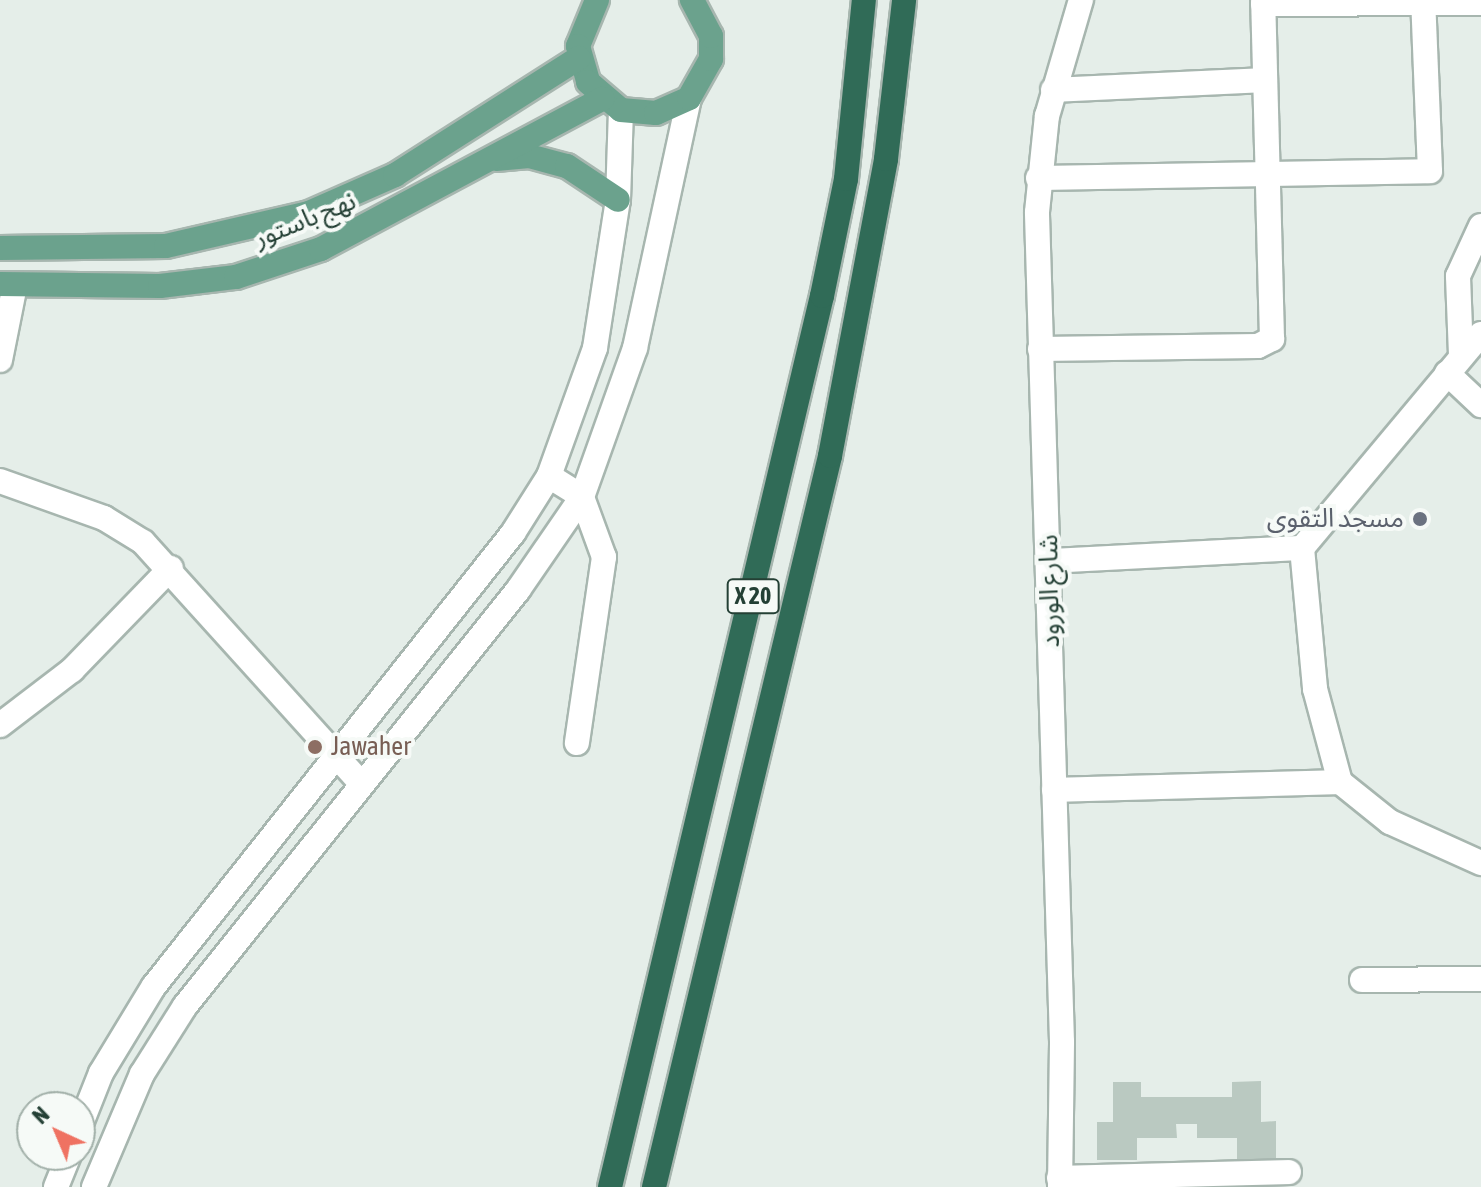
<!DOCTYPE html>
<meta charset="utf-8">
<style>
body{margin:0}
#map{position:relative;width:1481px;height:1187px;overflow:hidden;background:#e5eee9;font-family:"Asap Condensed","Noto Sans Arabic",sans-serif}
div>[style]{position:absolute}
.building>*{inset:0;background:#bac9c1}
.roads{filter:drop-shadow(2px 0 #a7b6af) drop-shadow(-2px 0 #a7b6af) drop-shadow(0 2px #a7b6af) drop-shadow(0 -2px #a7b6af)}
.minor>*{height:24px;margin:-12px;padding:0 12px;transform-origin:12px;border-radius:12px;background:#fff}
.major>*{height:24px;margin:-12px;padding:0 12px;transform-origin:12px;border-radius:12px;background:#6ba28d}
.highway>*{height:24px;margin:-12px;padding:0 12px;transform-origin:12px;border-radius:12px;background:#306b57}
.dots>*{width:22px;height:22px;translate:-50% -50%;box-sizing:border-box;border:4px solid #f6faf7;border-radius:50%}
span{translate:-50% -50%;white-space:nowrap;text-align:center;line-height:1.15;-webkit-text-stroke:8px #f6faf7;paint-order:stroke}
.shield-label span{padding:2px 6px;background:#f6faf7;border:2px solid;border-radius:6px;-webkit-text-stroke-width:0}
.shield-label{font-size:24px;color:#244035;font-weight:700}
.street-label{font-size:26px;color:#244035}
.worship-label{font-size:26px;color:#5b616d}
.right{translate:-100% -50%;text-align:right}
.education-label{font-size:26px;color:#785e54}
.left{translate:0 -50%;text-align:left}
.north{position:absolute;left:16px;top:1091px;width:80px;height:80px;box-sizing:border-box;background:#f6faf7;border:2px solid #a2b0a9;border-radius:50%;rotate:316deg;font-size:22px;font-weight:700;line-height:32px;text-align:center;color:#244035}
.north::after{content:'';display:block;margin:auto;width:28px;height:36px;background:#ef7262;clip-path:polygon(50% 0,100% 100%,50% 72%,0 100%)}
</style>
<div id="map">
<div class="building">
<i style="clip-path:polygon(1261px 1081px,1261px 1122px,1276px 1121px,1276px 1159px,1237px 1160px,1237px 1138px,1197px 1138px,1197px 1124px,1176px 1124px,1177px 1138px,1137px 1138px,1137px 1160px,1097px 1160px,1097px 1122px,1113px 1122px,1113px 1082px,1141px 1082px,1141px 1097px,1232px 1097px,1232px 1082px)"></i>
</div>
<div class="roads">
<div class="minor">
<i style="left:1263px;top:4px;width:218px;rotate:-0.3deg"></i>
<i style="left:1053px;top:90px;width:212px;rotate:-2.7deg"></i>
<i style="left:1038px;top:178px;width:392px;rotate:-1deg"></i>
<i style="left:1430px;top:171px;width:171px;rotate:-92.3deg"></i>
<i style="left:1481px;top:334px;width:279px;rotate:129.9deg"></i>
<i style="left:1302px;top:548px;width:142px;rotate:84.7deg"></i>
<i style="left:1315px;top:689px;width:96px;rotate:75deg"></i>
<i style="left:1340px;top:782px;width:64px;rotate:38.7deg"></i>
<i style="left:1390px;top:822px;width:100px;rotate:24.3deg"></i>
<i style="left:1040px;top:349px;width:218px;rotate:-0.8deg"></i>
<i style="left:1258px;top:346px;width:16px;rotate:-27deg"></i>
<i style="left:1272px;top:339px;width:339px;rotate:-91.5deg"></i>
<i style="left:1461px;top:355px;width:79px;rotate:-92.2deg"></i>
<i style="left:1458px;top:276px;width:55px;rotate:-65.3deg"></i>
<i style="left:0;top:360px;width:76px;rotate:-78.7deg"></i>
<i style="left:1447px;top:373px;width:47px;rotate:43.3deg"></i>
<i style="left:549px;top:476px;width:39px;rotate:32deg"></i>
<i style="left:582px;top:497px;width:64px;rotate:69.9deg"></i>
<i style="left:604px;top:557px;width:188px;rotate:98.3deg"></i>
<i style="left:0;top:481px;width:110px;rotate:19.6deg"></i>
<i style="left:104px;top:518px;width:46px;rotate:31.6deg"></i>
<i style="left:143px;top:542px;width:324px;rotate:47.9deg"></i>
<i style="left:1050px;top:561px;width:252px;rotate:-3deg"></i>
<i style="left:0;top:725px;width:91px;rotate:-37.4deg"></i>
<i style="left:72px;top:670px;width:142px;rotate:-45.9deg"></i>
<i style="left:1054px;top:790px;width:286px;rotate:-1.6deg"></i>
<i style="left:1362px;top:980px;width:119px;rotate:-0.5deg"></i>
<i style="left:80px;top:1126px;width:57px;rotate:-68.4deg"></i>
<i style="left:101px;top:1073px;width:102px;rotate:-58.7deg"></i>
<i style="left:154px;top:986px;width:578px;rotate:-51.6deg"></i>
<i style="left:513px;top:533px;width:67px;rotate:-57.7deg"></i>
<i style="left:549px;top:476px;width:136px;rotate:-70.2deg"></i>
<i style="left:595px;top:348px;width:150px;rotate:-81.2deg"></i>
<i style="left:618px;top:200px;width:90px;rotate:-88.1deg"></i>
<i style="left:1059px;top:1178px;width:230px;rotate:-1.5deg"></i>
<i style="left:56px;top:1187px;width:35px;rotate:-68deg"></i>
<i style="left:94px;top:1187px;width:123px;rotate:-67deg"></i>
<i style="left:142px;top:1074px;width:80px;rotate:-57.7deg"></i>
<i style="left:185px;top:1006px;width:533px;rotate:-51.32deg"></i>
<i style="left:518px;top:590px;width:113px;rotate:-55.5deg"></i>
<i style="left:582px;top:497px;width:158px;rotate:-70.4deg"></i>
<i style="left:635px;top:348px;width:256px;rotate:-77.8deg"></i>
<i style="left:1060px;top:1187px;width:145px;rotate:-89.2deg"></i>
<i style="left:1062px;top:1042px;width:830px;rotate:-91.73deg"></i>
<i style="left:1037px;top:212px;width:97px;rotate:-84.1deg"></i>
<i style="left:1047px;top:116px;width:121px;rotate:-73.7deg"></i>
</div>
<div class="major">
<i style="left:597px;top:0;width:50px;rotate:112.4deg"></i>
<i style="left:578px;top:46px;width:37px;rotate:74deg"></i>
<i style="left:588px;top:82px;width:43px;rotate:40.3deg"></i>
<i style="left:621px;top:110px;width:35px;rotate:5deg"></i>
<i style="left:656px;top:113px;width:36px;rotate:-24deg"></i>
<i style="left:689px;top:98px;width:45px;rotate:-60.6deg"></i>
<i style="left:711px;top:59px;width:23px;rotate:-90deg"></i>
<i style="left:711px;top:36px;width:41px;rotate:-117.8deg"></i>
<i style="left:496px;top:159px;width:33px;rotate:-5deg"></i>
<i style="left:529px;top:156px;width:39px;rotate:15deg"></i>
<i style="left:567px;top:166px;width:61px;rotate:33.7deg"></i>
<i style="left:0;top:248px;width:166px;rotate:-0.7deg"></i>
<i style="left:166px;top:246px;width:147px;rotate:-13deg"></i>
<i style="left:309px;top:213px;width:94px;rotate:-23.8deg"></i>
<i style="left:395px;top:175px;width:218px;rotate:-32.5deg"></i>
<i style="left:0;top:284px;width:160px;rotate:0.7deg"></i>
<i style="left:160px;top:286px;width:77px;rotate:-6.8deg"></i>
<i style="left:236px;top:277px;width:89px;rotate:-18.2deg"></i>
<i style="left:321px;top:249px;width:319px;rotate:-28.1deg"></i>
</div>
<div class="highway">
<i style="left:610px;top:1187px;width:916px;rotate:-76.62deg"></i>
<i style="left:822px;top:296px;width:119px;rotate:-78.4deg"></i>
<i style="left:846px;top:179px;width:180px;rotate:-84.3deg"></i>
<i style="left:654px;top:1187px;width:752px;rotate:-76.46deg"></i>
<i style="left:830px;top:456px;width:302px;rotate:-79.3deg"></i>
<i style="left:886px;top:159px;width:160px;rotate:-83.5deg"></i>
</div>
</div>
<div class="dots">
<i style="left:1420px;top:519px;background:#6b7280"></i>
<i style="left:315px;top:747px;background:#8d6e63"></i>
</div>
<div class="shield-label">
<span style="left:753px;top:596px">X 20</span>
</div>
<div class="street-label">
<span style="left:305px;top:220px;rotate:-22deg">نهج باستور</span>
<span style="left:1050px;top:591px;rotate:-91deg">شارع الورود</span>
</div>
<div class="worship-label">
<span class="right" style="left:1404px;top:519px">مسجد التقوى</span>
</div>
<div class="education-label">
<span class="left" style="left:331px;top:747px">Jawaher</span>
</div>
<div class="north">N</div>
</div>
